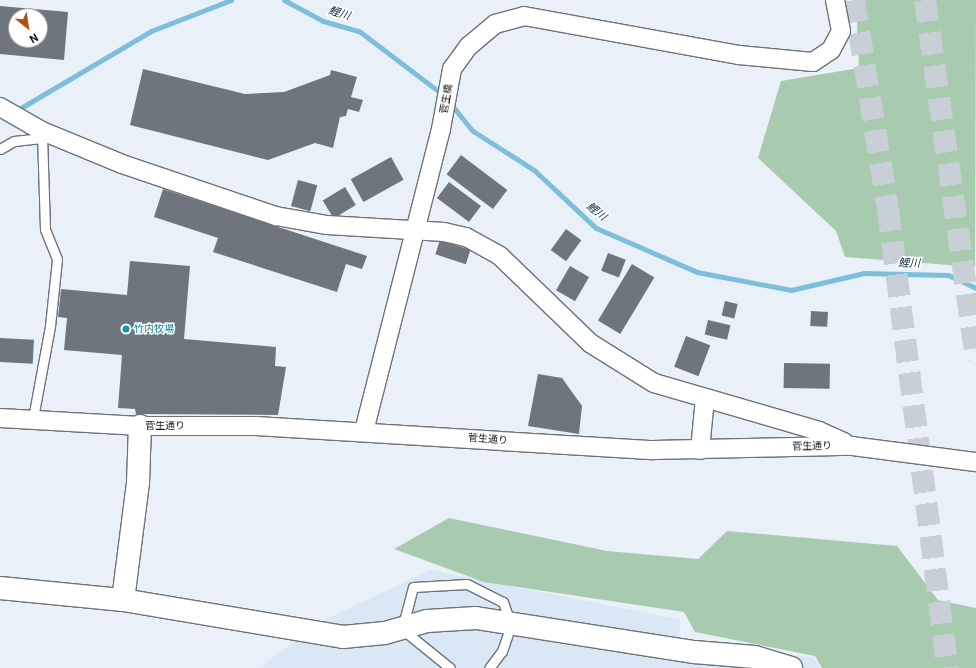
<!DOCTYPE html>
<meta charset="utf-8">
<style>
body{margin:0}
#map{position:relative;width:976px;height:668px;overflow:hidden;background:#e9f0f7;font-family:Roboto,"Noto Sans JP",sans-serif}
div>[style]{position:absolute}
.built>*{inset:0;background:#dae7f4}
.green>*{inset:0;background:#a8cbaf}
.stream>*{height:5px;margin:-2.5px;padding:0 2.5px;transform-origin:2.5px;border-radius:2.5px;background:#7dbfdb}
.building>*{inset:0;background:#6f757c;transform-origin:0 0}
.motorway-tunnel>*{height:22px;margin-top:-11px;transform-origin:0;background:repeating-linear-gradient(90deg,#c9cfd6 0 22px,transparent 0 33px)}
.roads{filter:drop-shadow(1px 0 #6c7379) drop-shadow(-1px 0 #6c7379) drop-shadow(0 1px #6c7379) drop-shadow(0 -1px #6c7379)}
.service>*{height:9px;margin:-4.5px;padding:0 4.5px;transform-origin:4.5px;border-radius:4.5px;background:#fff}
.minor>*{height:18px;margin:-9px;padding:0 9px;transform-origin:9px;border-radius:9px;background:#fff}
.tertiary>*{height:22px;margin:-11px;padding:0 11px;transform-origin:11px;border-radius:11px;background:#fff}
.dots>*{width:11px;height:11px;translate:-50% -50%;box-sizing:border-box;border:2px solid #fff;border-radius:50%}
span{translate:-50% -50%;white-space:nowrap;text-align:center;line-height:1.15;-webkit-text-stroke:3px #fff;paint-order:stroke}
.street-label{font-size:10px;color:#131618}
.culture-label{font-size:10px;color:#0d838f}
.left{translate:0 -50%;text-align:left}
.water-label{font-size:11px;color:#12323e;font-style:italic}
.north{position:absolute;left:8px;top:8px;width:40px;height:40px;box-sizing:border-box;background:#fff;border:1px solid #a1a2a3;border-radius:50%;rotate:150deg;font-size:11px;font-weight:700;line-height:16px;text-align:center;color:#131618}
.north::after{content:'';display:block;margin:auto;width:14px;height:18px;background:#b25013;clip-path:polygon(50% 0,100% 100%,50% 72%,0 100%)}
</style>
<div id="map">
<div class="built">
<i style="clip-path:polygon(430px 570px,681px 620px,678px 638px,814px 658px,819px 668px,259px 668px,322px 621px)"></i>
</div>
<div class="green">
<i style="clip-path:polygon(856px 0,976px 0,975px 267px,845px 257px,836px 231px,758px 158px,781px 81px,859px 68px)"></i>
<i style="clip-path:polygon(449px 518px,607px 551px,698px 559px,727px 531px,897px 546px,938px 600px,976px 608px,976px 668px,822px 668px,815px 656px,695px 632px,684px 612px,484px 582px,394px 549px)"></i>
</div>
<div class="stream">
<i style="left:284px;top:0;width:44px;rotate:28.3deg"></i>
<i style="left:323px;top:21px;width:37px;rotate:16deg"></i>
<i style="left:359px;top:31px;width:104px;rotate:37.2deg"></i>
<i style="left:450px;top:103px;width:36px;rotate:51deg"></i>
<i style="left:473px;top:131px;width:72px;rotate:32.6deg"></i>
<i style="left:534px;top:170px;width:85px;rotate:43.1deg"></i>
<i style="left:596px;top:228px;width:110px;rotate:23.5deg"></i>
<i style="left:697px;top:272px;width:96px;rotate:10.8deg"></i>
<i style="left:791px;top:290px;width:75px;rotate:-13.1deg"></i>
<i style="left:864px;top:273px;width:84px;rotate:1.4deg"></i>
<i style="left:948px;top:275px;width:31px;rotate:25deg"></i>
<i style="left:14px;top:112px;width:159px;rotate:-30.6deg"></i>
<i style="left:151px;top:31px;width:86px;rotate:-21.2deg"></i>
</div>
<div class="building">
<i style="clip-path:polygon(evenodd,0 6px,68px 12px,64px 60px,0 54px,0 6px,16px 16px,40px 16px,40px 40px,16px 40px,16px 16px)"></i>
<i style="clip-path:polygon(143px 69px,245px 94px,284px 92px,330px 75px,331px 70px,357px 77px,351px 97px,363px 100px,359px 112px,348px 109px,346px 116px,340px 117px,333px 148px,315px 143px,268px 160px,130px 125px)"></i>
<i style="left:461px;top:155px;width:58px;height:24px;rotate:37deg"></i>
<i style="left:391px;top:157px;width:26px;height:46px;rotate:61deg"></i>
<i style="left:298px;top:180px;width:20px;height:27px;rotate:15deg"></i>
<i style="left:449px;top:182px;width:40px;height:20px;rotate:37deg"></i>
<i style="left:345px;top:187px;width:21px;height:26px;rotate:59deg"></i>
<i style="clip-path:polygon(163px 189px,367px 256px,362px 269px,346px 264px,337px 292px,213px 252px,218px 238px,154px 217px)"></i>
<i style="left:566px;top:229px;width:19px;height:26px;rotate:36deg"></i>
<i style="left:440px;top:240px;width:32px;height:15px;rotate:18deg"></i>
<i style="left:608px;top:253px;width:19px;height:19px;rotate:21deg"></i>
<i style="clip-path:polygon(130px 261px,190px 266px,184px 339px,276px 347px,275px 366px,286px 367px,278px 415px,136px 414px,135px 409px,118px 408px,122px 355px,64px 350px,67px 318px,58px 317px,61px 289px,127px 295px)"></i>
<i style="left:632px;top:264px;width:26px;height:66px;rotate:31deg"></i>
<i style="left:570px;top:266px;width:22px;height:28px;rotate:30deg"></i>
<i style="left:725px;top:301px;width:13px;height:15px;rotate:13deg"></i>
<i style="left:811px;top:311px;width:17px;height:15px;rotate:3deg"></i>
<i style="left:708px;top:320px;width:23px;height:15px;rotate:13deg"></i>
<i style="left:686px;top:336px;width:26px;height:33px;rotate:21deg"></i>
<i style="left:0;top:338px;width:34px;height:24px;rotate:3deg"></i>
<i style="left:784px;top:363px;width:46px;height:25px;rotate:1deg"></i>
<i style="clip-path:polygon(538px 374px,562px 378px,582px 406px,579px 434px,528px 426px)"></i>
</div>
<div class="motorway-tunnel">
<i style="left:854px;top:0;width:212px;rotate:80.8deg"></i>
<i style="left:888px;top:209px;width:463px;rotate:82.6deg"></i>
<i style="left:925px;top:0;width:363px;rotate:81.9deg"></i>
</div>
<div class="roads">
<div class="service">
<i style="left:0;top:149px;width:16px;rotate:-30deg"></i>
<i style="left:14px;top:141px;width:28px;rotate:-6deg"></i>
<i style="left:33px;top:418px;width:94px;rotate:-79.5deg"></i>
<i style="left:50px;top:326px;width:67px;rotate:-84deg"></i>
<i style="left:57px;top:259px;width:32px;rotate:-112deg"></i>
<i style="left:45px;top:229px;width:98px;rotate:-91.8deg"></i>
<i style="left:450px;top:668px;width:62px;rotate:-140.9deg"></i>
<i style="left:402px;top:629px;width:43px;rotate:-75.3deg"></i>
<i style="left:413px;top:587px;width:54px;rotate:-3.2deg"></i>
<i style="left:467px;top:584px;width:40px;rotate:26.6deg"></i>
<i style="left:503px;top:602px;width:24px;rotate:71deg"></i>
<i style="left:511px;top:625px;width:28px;rotate:109deg"></i>
<i style="left:502px;top:651px;width:21px;rotate:127deg"></i>
</div>
<div class="minor">
<i style="left:0;top:107px;width:48px;rotate:29.7deg"></i>
<i style="left:42px;top:131px;width:87px;rotate:22.4deg"></i>
<i style="left:122px;top:164px;width:163px;rotate:18.7deg"></i>
<i style="left:276px;top:216px;width:52px;rotate:10deg"></i>
<i style="left:327px;top:225px;width:117px;rotate:3.4deg"></i>
<i style="left:444px;top:232px;width:23px;rotate:13deg"></i>
<i style="left:466px;top:237px;width:39px;rotate:29deg"></i>
<i style="left:500px;top:256px;width:125px;rotate:44deg"></i>
<i style="left:590px;top:343px;width:75px;rotate:32deg"></i>
<i style="left:654px;top:383px;width:172px;rotate:16.2deg"></i>
<i style="left:819px;top:431px;width:27px;rotate:24deg"></i>
<i style="left:0;top:418px;width:140px;rotate:3.3deg"></i>
<i style="left:140px;top:426px;width:116px"></i>
<i style="left:256px;top:426px;width:398px;rotate:3.5deg"></i>
<i style="left:653px;top:450px;width:199px;rotate:-1.2deg"></i>
<i style="left:852px;top:446px;width:125px;rotate:7.4deg"></i>
<i style="left:364px;top:431px;width:312px;rotate:-75.7deg"></i>
<i style="left:441px;top:129px;width:61px;rotate:-79.6deg"></i>
<i style="left:452px;top:69px;width:29px;rotate:-54deg"></i>
<i style="left:469px;top:46px;width:34px;rotate:-40deg"></i>
<i style="left:495px;top:24px;width:30px;rotate:-15deg"></i>
<i style="left:524px;top:16px;width:219px;rotate:10.3deg"></i>
<i style="left:739px;top:55px;width:74px;rotate:5.4deg"></i>
<i style="left:813px;top:62px;width:22px;rotate:-34deg"></i>
<i style="left:831px;top:50px;width:21px;rotate:-62deg"></i>
<i style="left:841px;top:31px;width:32px;rotate:-101deg"></i>
<i style="left:700px;top:450px;width:52px;rotate:-84.5deg"></i>
</div>
<div class="tertiary">
<i style="left:0;top:588px;width:124px;rotate:5.6deg"></i>
<i style="left:123px;top:600px;width:223px;rotate:9.5deg"></i>
<i style="left:343px;top:637px;width:42px;rotate:-5.4deg"></i>
<i style="left:385px;top:633px;width:44px;rotate:-15.9deg"></i>
<i style="left:427px;top:621px;width:49px;rotate:-3.5deg"></i>
<i style="left:476px;top:618px;width:221px;rotate:8.9deg"></i>
<i style="left:694px;top:652px;width:61px;rotate:4.7deg"></i>
<i style="left:755px;top:657px;width:38px;rotate:17deg"></i>
<i style="left:123px;top:600px;width:118px;rotate:-82.7deg"></i>
<i style="left:138px;top:483px;width:57px;rotate:-88deg"></i>
</div>
</div>
<div class="dots">
<i style="left:126px;top:329px;background:#0f9aa8"></i>
</div>
<div class="street-label">
<span style="left:446px;top:99px;rotate:-80deg">菅生橋</span>
<span style="left:165px;top:426px">菅生通り</span>
<span style="left:488px;top:439px;rotate:4deg">菅生通り</span>
<span style="left:812px;top:446px;rotate:-1deg">菅生通り</span>
</div>
<div class="culture-label">
<span class="left" style="left:134px;top:329px">竹内牧場</span>
</div>
<div class="water-label">
<span style="left:339px;top:14px;rotate:17deg">鯉川</span>
<span style="left:596px;top:212px;rotate:39deg">鯉川</span>
<span style="left:909px;top:264px;rotate:1deg">鯉川</span>
</div>
<div class="north">N</div>
</div>
